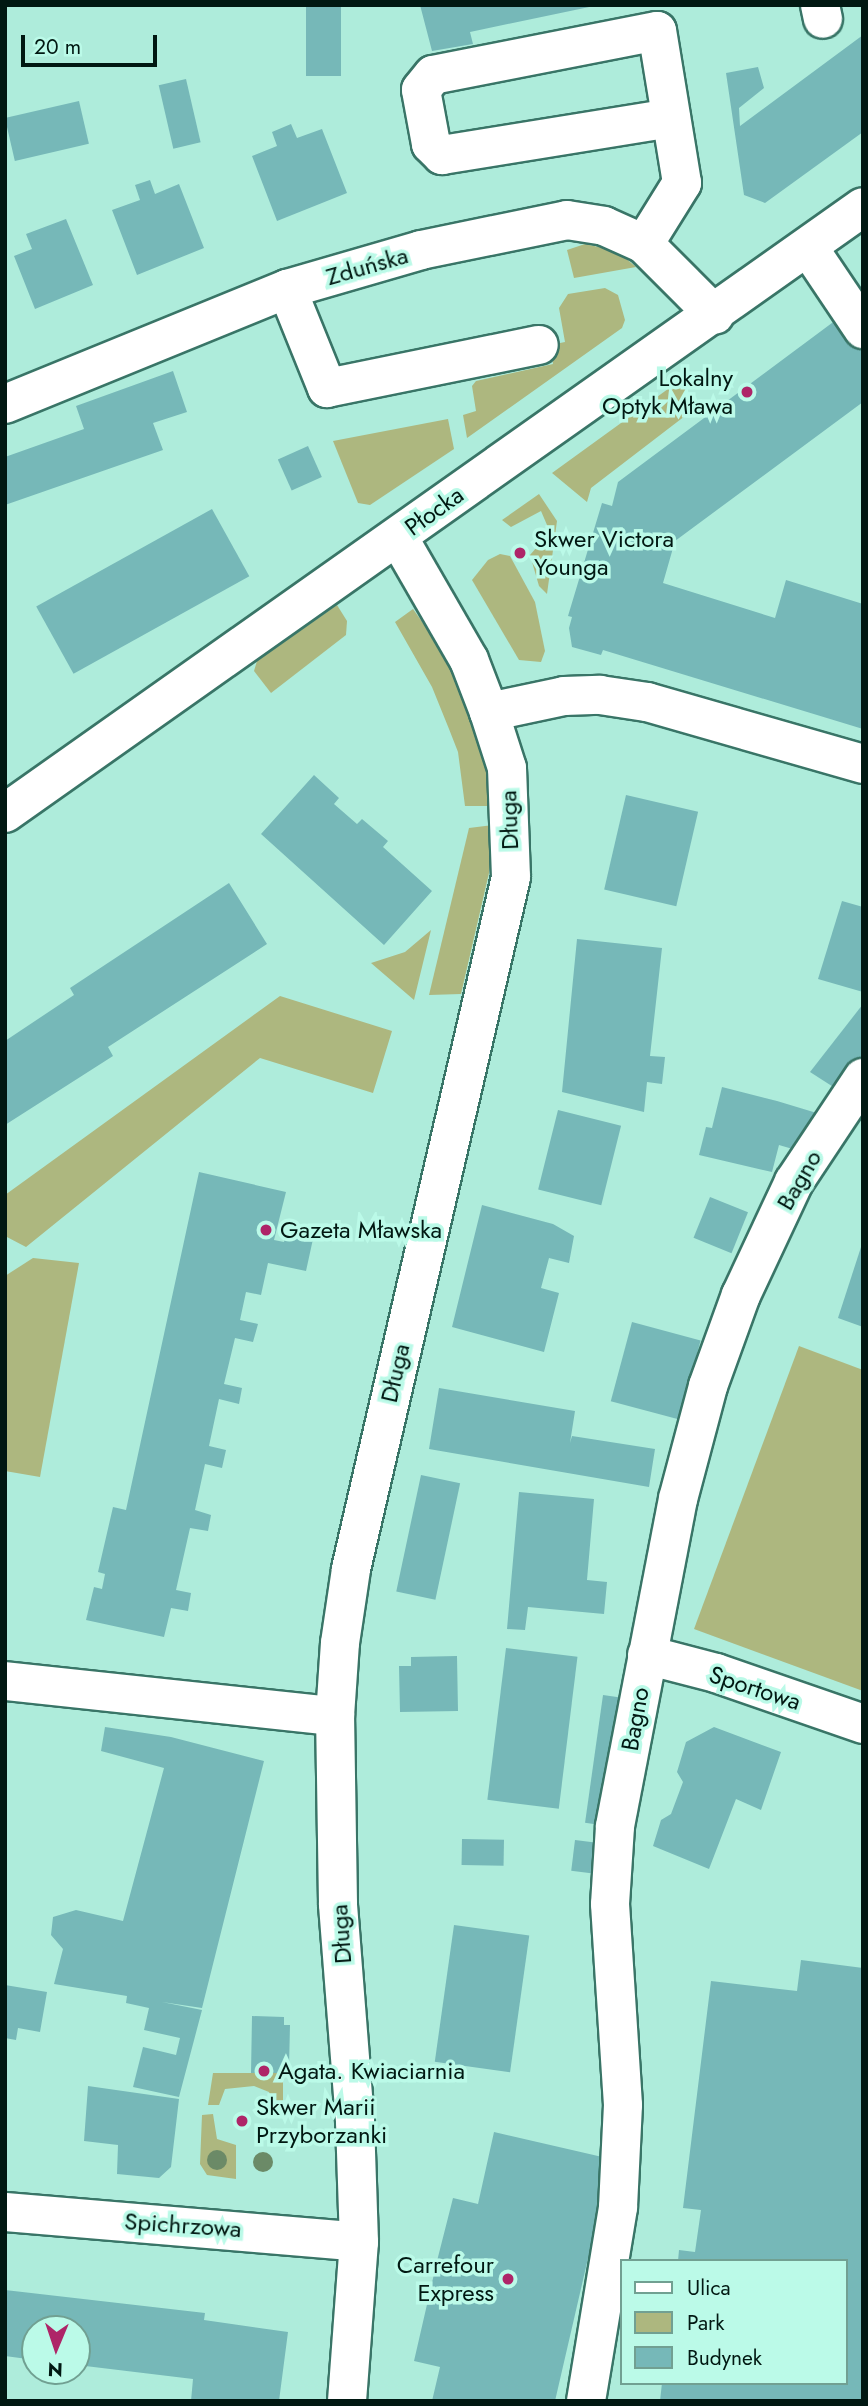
<!DOCTYPE html>
<meta charset="utf-8">
<style>
body{margin:0}
#map{position:relative;width:868px;height:2406px;overflow:hidden;background:#aeecdb;font-family:Jost,sans-serif}
div>[style]{position:absolute}
.green>*{inset:0;background:#adb77f}
.building>*{inset:0;background:#76b8b8;transform-origin:0 0}
.roads{filter:drop-shadow(2px 0 #397567) drop-shadow(-2px 0 #397567) drop-shadow(0 2px #397567) drop-shadow(0 -2px #397567)}
.minor>*{height:38px;margin:-19px;padding:0 19px;transform-origin:19px;border-radius:19px;background:#fff}
.trees>*{width:20px;height:20px;margin:-10px;border-radius:50%;background:#6b8a67}
.dots>*{width:19px;height:19px;translate:-50% -50%;box-sizing:border-box;border:4px solid #bbfae8;border-radius:50%}
span{translate:-50% -50%;white-space:nowrap;text-align:center;line-height:1.15;-webkit-text-stroke:7px #bbfae8;paint-order:stroke}
.street-label{font-size:24px;color:#011812}
.poi-label{font-size:24px;color:#011812}
.right{translate:-100% -50%;text-align:right}
.left{translate:0 -50%;text-align:left}
.frame{position:absolute;inset:0;border:7px solid #011812;pointer-events:none}
.legend{position:absolute;left:620px;top:2259px;width:228px;height:126px;box-sizing:border-box;background:#bbfae8;border:2px solid #71a092;margin:0;padding:9px 12px;list-style:none;font-size:21px;color:#011812}
.legend li{display:flex;align-items:center;gap:14px;height:35px}
.legend b{width:35px;border:2px solid #71a092}
.north{position:absolute;left:21px;top:2315px;width:70px;height:70px;box-sizing:border-box;background:#bbfae8;border:2px solid #71a092;border-radius:50%;rotate:182deg;font-size:19px;font-weight:700;line-height:28px;text-align:center;color:#011812}
.north::after{content:'';display:block;margin:auto;width:24px;height:32px;background:#ae2568;clip-path:polygon(50% 0,100% 100%,50% 72%,0 100%)}
.scale{position:absolute;left:21px;top:35px;width:136px;height:32px;box-sizing:border-box;border:4px solid #011812;border-top:0;padding-left:9px;font-size:21px;line-height:24px;white-space:nowrap;color:#011812;-webkit-text-stroke:5px #bbfae8;paint-order:stroke}
</style>
<div id="map">
<div class="green">
<i style="clip-path:polygon(585px 244px,617px 251px,636px 267px,574px 278px,567px 250px)"></i>
<i style="clip-path:polygon(605px 288px,618px 295px,625px 320px,622px 328px,467px 438px,463px 415px,476px 411px,472px 386px,476px 381px,553px 364px,550px 345px,565px 342px,559px 308px,568px 294px)"></i>
<i style="clip-path:polygon(679px 381px,698px 406px,591px 488px,587px 502px,552px 473px)"></i>
<i style="clip-path:polygon(448px 419px,454px 449px,370px 505px,358px 503px,333px 441px)"></i>
<i style="clip-path:polygon(539px 494px,557px 521px,547px 594px,539px 586px,530px 555px,550px 532px,541px 511px,511px 527px,502px 520px)"></i>
<i style="clip-path:polygon(500px 554px,510px 556px,535px 602px,545px 651px,541px 662px,519px 660px,472px 580px,488px 560px)"></i>
<i style="clip-path:polygon(337px 605px,347px 621px,346px 635px,271px 693px,254px 671px,257px 661px)"></i>
<i style="clip-path:polygon(413px 609px,440px 647px,462px 692px,484px 756px,492px 806px,465px 806px,458px 752px,449px 729px,432px 687px,395px 622px)"></i>
<i style="clip-path:polygon(493px 825px,489px 873px,461px 994px,429px 995px,469px 828px)"></i>
<i style="clip-path:polygon(431px 930px,414px 1000px,371px 963px,405px 952px)"></i>
<i style="clip-path:polygon(280px 996px,392px 1031px,373px 1093px,260px 1058px,26px 1247px,5px 1236px,5px 1195px)"></i>
<i style="clip-path:polygon(33px 1258px,79px 1263px,40px 1477px,5px 1471px,5px 1276px)"></i>
<i style="clip-path:polygon(799px 1346px,863px 1370px,863px 1691px,694px 1629px)"></i>
<i style="clip-path:polygon(213px 2073px,283px 2073px,283px 2105px,274px 2104px,269px 2092px,254px 2086px,225px 2089px,219px 2105px,208px 2105px)"></i>
<i style="clip-path:polygon(213px 2114px,217px 2139px,236px 2145px,236px 2179px,207px 2175px,200px 2164px,202px 2115px)"></i>
</div>
<div class="building">
<i style="left:306px;top:5px;width:35px;height:71px"></i>
<i style="clip-path:polygon(420px 5px,594px 5px,594px 6px,470px 32px,473px 44px,432px 51px)"></i>
<i style="clip-path:polygon(863px 35px,863px 132px,765px 203px,744px 195px,726px 73px,758px 67px,764px 88px,739px 108px,740px 126px)"></i>
<i style="left:186px;top:79px;width:65px;height:28px;rotate:77deg"></i>
<i style="left:79px;top:101px;width:44px;height:76px;rotate:77deg"></i>
<i style="clip-path:polygon(291px 124px,297px 138px,322px 129px,347px 193px,277px 221px,252px 156px,277px 146px,272px 132px)"></i>
<i style="clip-path:polygon(150px 180px,155px 194px,179px 184px,204px 248px,137px 275px,112px 210px,140px 200px,135px 185px)"></i>
<i style="clip-path:polygon(66px 219px,93px 285px,35px 309px,14px 256px,32px 249px,26px 234px)"></i>
<i style="clip-path:polygon(840px 317px,863px 348px,863px 402px,675px 541px,663px 583px,775px 618px,786px 580px,863px 604px,863px 729px,603px 650px,601px 655px,572px 647px,569px 628px,572px 617px,568px 616px,602px 503px,612px 506px,618px 482px)"></i>
<i style="clip-path:polygon(173px 371px,187px 412px,153px 423px,163px 450px,5px 505px,5px 457px,84px 429px,76px 406px)"></i>
<i style="left:308px;top:446px;width:34px;height:33px;rotate:66deg"></i>
<i style="left:212px;top:509px;width:77px;height:201px;rotate:61deg"></i>
<i style="clip-path:polygon(314px 775px,339px 798px,334px 804px,357px 824px,362px 819px,388px 841px,383px 847px,432px 891px,384px 945px,261px 834px)"></i>
<i style="left:626px;top:795px;width:74px;height:97px;rotate:13deg"></i>
<i style="clip-path:polygon(229px 883px,267px 944px,108px 1047px,113px 1056px,5px 1125px,5px 1041px,74px 995px,70px 988px)"></i>
<i style="clip-path:polygon(842px 901px,863px 907px,863px 992px,818px 979px)"></i>
<i style="clip-path:polygon(577px 939px,662px 948px,650px 1056px,665px 1057px,662px 1084px,647px 1082px,644px 1112px,562px 1092px)"></i>
<i style="clip-path:polygon(863px 1004px,863px 1054px,838px 1090px,810px 1072px)"></i>
<i style="clip-path:polygon(722px 1087px,777px 1101px,820px 1114px,796px 1150px,779px 1145px,772px 1172px,699px 1155px,706px 1127px,712px 1128px)"></i>
<i style="left:558px;top:1110px;width:65px;height:82px;rotate:14deg"></i>
<i style="clip-path:polygon(199px 1172px,286px 1192px,274px 1240px,284px 1242px,286px 1233px,313px 1239px,306px 1271px,268px 1263px,261px 1295px,246px 1292px,240px 1320px,258px 1324px,253px 1342px,235px 1338px,224px 1384px,242px 1388px,239px 1404px,219px 1399px,209px 1446px,226px 1450px,222px 1468px,205px 1464px,195px 1510px,211px 1515px,208px 1531px,190px 1528px,176px 1590px,191px 1593px,188px 1611px,171px 1608px,164px 1637px,86px 1620px,94px 1587px,102px 1589px,105px 1574px,98px 1572px,113px 1507px,126px 1510px)"></i>
<i style="left:710px;top:1197px;width:41px;height:44px;rotate:22deg"></i>
<i style="clip-path:polygon(482px 1205px,553px 1224px,574px 1236px,569px 1263px,549px 1258px,541px 1288px,559px 1293px,544px 1352px,452px 1327px)"></i>
<i style="clip-path:polygon(862px 1244px,863px 1244px,863px 1327px,838px 1318px)"></i>
<i style="left:632px;top:1322px;width:71px;height:82px;rotate:15deg"></i>
<i style="clip-path:polygon(439px 1388px,575px 1411px,570px 1443px,572px 1436px,655px 1449px,649px 1487px,429px 1449px)"></i>
<i style="left:421px;top:1475px;width:40px;height:119px;rotate:12deg"></i>
<i style="clip-path:polygon(519px 1492px,594px 1499px,587px 1580px,607px 1582px,604px 1614px,528px 1607px,525px 1630px,507px 1629px)"></i>
<i style="left:506px;top:1648px;width:72px;height:153px;rotate:7deg"></i>
<i style="clip-path:polygon(457px 1656px,458px 1711px,400px 1712px,399px 1666px,411px 1666px,411px 1657px)"></i>
<i style="left:603px;top:1695px;width:21px;height:129px;rotate:8deg"></i>
<i style="clip-path:polygon(105px 1727px,171px 1737px,264px 1761px,202px 2008px,162px 2002px,202px 2010px,179px 2097px,133px 2087px,143px 2047px,176px 2055px,180px 2038px,144px 2030px,149px 2008px,126px 2003px,127px 1996px,54px 1984px,63px 1949px,51px 1935px,53px 1917px,76px 1910px,123px 1921px,164px 1768px,101px 1751px)"></i>
<i style="clip-path:polygon(714px 1727px,781px 1752px,761px 1810px,736px 1799px,709px 1869px,653px 1846px,661px 1820px,671px 1814px,683px 1782px,677px 1772px,686px 1742px)"></i>
<i style="left:462px;top:1839px;width:42px;height:26px;rotate:1deg"></i>
<i style="left:575px;top:1840px;width:24px;height:31px;rotate:7deg"></i>
<i style="left:454px;top:1925px;width:76px;height:138px;rotate:8deg"></i>
<i style="clip-path:polygon(801px 1960px,863px 1968px,863px 2401px,660px 2401px,662px 2383px,845px 2383px,845px 2261px,678px 2261px,679px 2250px,695px 2252px,701px 2210px,683px 2208px,711px 1981px,797px 1991px)"></i>
<i style="clip-path:polygon(5px 1985px,47px 1992px,40px 2032px,18px 2028px,16px 2040px,5px 2038px)"></i>
<i style="clip-path:polygon(252px 2016px,284px 2017px,284px 2025px,290px 2025px,289px 2069px,283px 2068px,283px 2073px,251px 2073px)"></i>
<i style="clip-path:polygon(88px 2086px,179px 2099px,171px 2167px,159px 2178px,117px 2174px,118px 2145px,84px 2141px)"></i>
<i style="clip-path:polygon(494px 2132px,611px 2159px,555px 2401px,432px 2401px,440px 2367px,414px 2361px,437px 2261px,453px 2198px,478px 2204px)"></i>
<i style="clip-path:polygon(5px 2290px,205px 2313px,204px 2320px,288px 2332px,279px 2401px,191px 2401px,193px 2379px,77px 2365px,77px 2329px,35px 2329px,35px 2360px,5px 2356px)"></i>
</div>
<div class="roads">
<div class="minor">
<i style="left:820px;top:5px;width:14px;rotate:78deg"></i>
<i style="left:644px;top:244px;width:72px;rotate:-58.1deg"></i>
<i style="left:682px;top:183px;width:154px;rotate:-99.3deg"></i>
<i style="left:657px;top:31px;width:228px;rotate:168.9deg"></i>
<i style="left:433px;top:75px;width:19px;rotate:129deg"></i>
<i style="left:421px;top:90px;width:55px;rotate:79.5deg"></i>
<i style="left:431px;top:144px;width:16px;rotate:45deg"></i>
<i style="left:442px;top:155px;width:232px;rotate:-9.2deg"></i>
<i style="left:808px;top:247px;width:99px;rotate:56.1deg"></i>
<i style="left:287px;top:289px;width:107px;rotate:68deg"></i>
<i style="left:327px;top:388px;width:216px;rotate:-11.5deg"></i>
<i style="left:5px;top:404px;width:305px;rotate:-22.2deg"></i>
<i style="left:287px;top:289px;width:140px;rotate:-16.2deg"></i>
<i style="left:421px;top:250px;width:149px;rotate:-11.6deg"></i>
<i style="left:567px;top:220px;width:37px;rotate:9deg"></i>
<i style="left:604px;top:226px;width:44px;rotate:24.2deg"></i>
<i style="left:644px;top:244px;width:100px;rotate:45deg"></i>
<i style="left:489px;top:712px;width:77px;rotate:-12deg"></i>
<i style="left:564px;top:696px;width:36px;rotate:-2deg"></i>
<i style="left:600px;top:695px;width:48px;rotate:8.5deg"></i>
<i style="left:647px;top:702px;width:225px;rotate:16deg"></i>
<i style="left:5px;top:813px;width:1050px;rotate:-35.23deg"></i>
<i style="left:647px;top:1655px;width:71px;rotate:14.6deg"></i>
<i style="left:716px;top:1673px;width:156px;rotate:19.1deg"></i>
<i style="left:5px;top:1681px;width:332px;rotate:6.1deg"></i>
<i style="left:5px;top:2212px;width:355px;rotate:4.8deg"></i>
<i style="left:347px;top:2401px;width:159px;rotate:-85.7deg"></i>
<i style="left:359px;top:2242px;width:121px;rotate:-91.9deg"></i>
<i style="left:355px;top:2121px;width:218px;rotate:-94.5deg"></i>
<i style="left:338px;top:1904px;width:188px;rotate:-90.9deg"></i>
<i style="left:335px;top:1716px;width:73px;rotate:-86.1deg"></i>
<i style="left:340px;top:1643px;width:75px;rotate:-81.5deg"></i>
<i style="left:351px;top:1569px;width:710px;rotate:-76.98deg"></i>
<i style="left:511px;top:877px;width:109px;rotate:-92.1deg"></i>
<i style="left:507px;top:768px;width:59px;rotate:-107.8deg"></i>
<i style="left:489px;top:712px;width:56px;rotate:-111deg"></i>
<i style="left:469px;top:660px;width:142px;rotate:-120deg"></i>
<i style="left:586px;top:2401px;width:197px;rotate:-80.6deg"></i>
<i style="left:618px;top:2207px;width:102px;rotate:-87.2deg"></i>
<i style="left:623px;top:2105px;width:201px;rotate:-93.7deg"></i>
<i style="left:610px;top:1904px;width:78px;rotate:-86.3deg"></i>
<i style="left:615px;top:1826px;width:333px;rotate:-79.1deg"></i>
<i style="left:678px;top:1499px;width:117px;rotate:-75.1deg"></i>
<i style="left:708px;top:1386px;width:97px;rotate:-70.1deg"></i>
<i style="left:741px;top:1295px;width:125px;rotate:-64.9deg"></i>
<i style="left:794px;top:1182px;width:125px;rotate:-56.4deg"></i>
</div>
</div>
<div class="trees">
<i style="left:217px;top:2160px"></i>
<i style="left:263px;top:2162px"></i>
</div>
<div class="dots">
<i style="left:747px;top:392px;background:#ae2568"></i>
<i style="left:520px;top:553px;background:#ae2568"></i>
<i style="left:266px;top:1230px;background:#ae2568"></i>
<i style="left:264px;top:2071px;background:#ae2568"></i>
<i style="left:242px;top:2121px;background:#ae2568"></i>
<i style="left:508px;top:2279px;background:#ae2568"></i>
</div>
<div class="street-label">
<span style="left:367px;top:266px;rotate:-16deg">Zduńska</span>
<span style="left:434px;top:511px;rotate:-36deg">Płocka</span>
<span style="left:509px;top:820px;rotate:-92deg">Długa</span>
<span style="left:799px;top:1180px;rotate:-60deg">Bagno</span>
<span style="left:395px;top:1373px;rotate:-77deg">Długa</span>
<span style="left:755px;top:1688px;rotate:18deg">Sportowa</span>
<span style="left:635px;top:1719px;rotate:-80deg">Bagno</span>
<span style="left:341px;top:1934px;rotate:-94deg">Długa</span>
<span style="left:183px;top:2225px;rotate:4deg">Spichrzowa</span>
</div>
<div class="poi-label">
<span class="right" style="left:733px;top:392px">Lokalny<br>Optyk Mława</span>
<span class="left" style="left:534px;top:553px">Skwer Victora<br>Younga</span>
<span class="left" style="left:280px;top:1230px">Gazeta Mławska</span>
<span class="left" style="left:278px;top:2071px">Agata. Kwiaciarnia</span>
<span class="left" style="left:256px;top:2121px">Skwer Marii<br>Przyborzanki</span>
<span class="right" style="left:494px;top:2279px">Carrefour<br>Express</span>
</div>
<div class="frame"></div>
<ul class="legend">
<li><b style="height:9px;background:#fff"></b>Ulica</li>
<li><b style="height:19px;background:#adb77f"></b>Park</li>
<li><b style="height:19px;background:#76b8b8"></b>Budynek</li>
</ul>
<div class="north">N</div>
<div class="scale">20 m</div>
</div>
